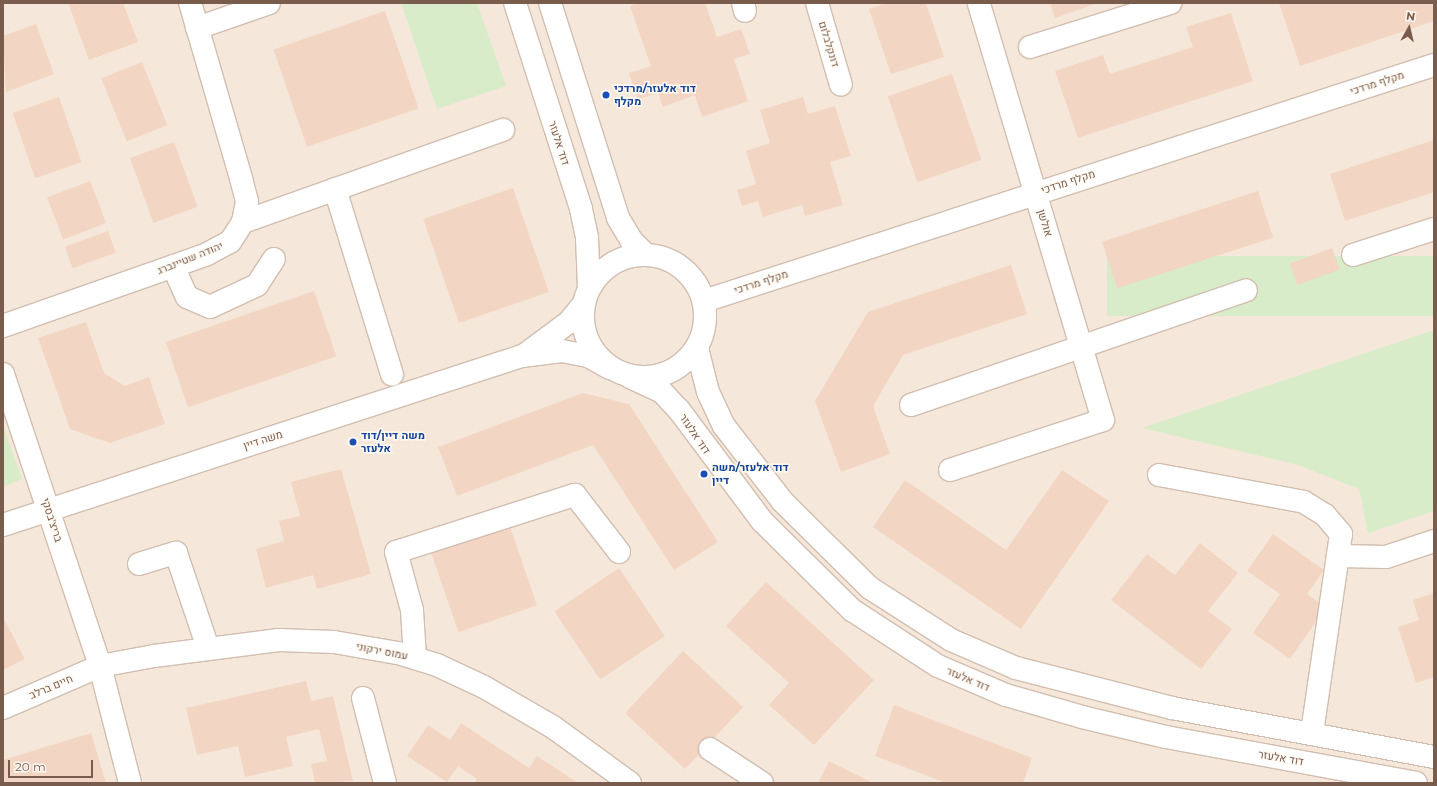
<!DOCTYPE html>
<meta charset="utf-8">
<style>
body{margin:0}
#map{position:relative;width:1437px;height:786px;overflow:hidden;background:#fdf6ec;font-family:Montserrat,Heebo,sans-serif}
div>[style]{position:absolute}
.residential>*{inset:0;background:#f5e8da;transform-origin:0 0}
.green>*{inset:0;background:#d8ecc9;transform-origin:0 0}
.building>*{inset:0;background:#f3d5c3;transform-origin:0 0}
.roads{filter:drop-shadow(1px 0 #d1beb0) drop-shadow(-1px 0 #d1beb0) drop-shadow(0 1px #d1beb0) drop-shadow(0 -1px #d1beb0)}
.minor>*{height:22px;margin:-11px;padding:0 11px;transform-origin:11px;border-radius:11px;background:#fff}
.minor>.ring{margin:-11px;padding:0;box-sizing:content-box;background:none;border:22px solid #fff;border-radius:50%}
.dots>*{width:11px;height:11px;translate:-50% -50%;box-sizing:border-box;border:2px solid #fffaf3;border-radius:50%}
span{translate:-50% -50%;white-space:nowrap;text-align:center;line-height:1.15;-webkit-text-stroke:3px #fffaf3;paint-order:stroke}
.street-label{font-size:11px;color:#7a5c4d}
.transit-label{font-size:11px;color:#164399;font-weight:700}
.left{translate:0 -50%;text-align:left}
.frame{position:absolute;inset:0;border:4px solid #7a5c4d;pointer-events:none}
.north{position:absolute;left:1389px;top:8px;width:40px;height:40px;-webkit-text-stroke:3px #fffaf3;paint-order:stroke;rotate:8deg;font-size:11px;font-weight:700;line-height:16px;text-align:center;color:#7a5c4d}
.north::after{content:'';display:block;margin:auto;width:14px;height:18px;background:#7a5c4d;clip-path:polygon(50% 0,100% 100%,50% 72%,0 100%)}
.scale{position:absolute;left:8px;top:760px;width:85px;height:18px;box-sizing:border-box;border:2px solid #7a5c4d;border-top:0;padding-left:5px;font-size:12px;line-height:14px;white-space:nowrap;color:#7a5c4d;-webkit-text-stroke:3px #fffaf3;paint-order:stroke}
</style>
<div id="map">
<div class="residential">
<i style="left:3px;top:3px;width:1431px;height:780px"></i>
</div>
<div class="green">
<i style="clip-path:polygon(401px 3px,477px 3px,506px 86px,437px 109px)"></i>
<i style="left:1434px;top:256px;width:60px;height:327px;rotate:90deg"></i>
<i style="clip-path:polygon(1434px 330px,1434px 511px,1368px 533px,1359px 489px,1298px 465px,1142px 428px)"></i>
<i style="clip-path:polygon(3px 425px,22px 479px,3px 487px)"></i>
</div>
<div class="building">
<i style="clip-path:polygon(68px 3px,123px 3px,138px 42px,89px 60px)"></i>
<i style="clip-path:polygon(639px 3px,705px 3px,717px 37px,741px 29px,750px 54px,734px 59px,748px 101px,702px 117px,695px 95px,663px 107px,658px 93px,638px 99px,629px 73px,651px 66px,630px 6px)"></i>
<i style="clip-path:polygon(887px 3px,926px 3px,944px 57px,891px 74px,869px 9px)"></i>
<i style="clip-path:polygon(1050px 3px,1098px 3px,1055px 18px)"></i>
<i style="clip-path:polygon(1279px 3px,1434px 3px,1434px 21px,1300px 66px)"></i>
<i style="left:385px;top:11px;width:103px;height:118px;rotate:71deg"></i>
<i style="clip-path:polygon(1231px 13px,1253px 81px,1078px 138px,1055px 71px,1103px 55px,1110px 74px,1193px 47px,1186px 27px)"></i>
<i style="clip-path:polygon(36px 24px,54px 74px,6px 92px,3px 36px)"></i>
<i style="left:142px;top:62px;width:68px;height:44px;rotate:68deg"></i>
<i style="left:952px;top:74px;width:91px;height:68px;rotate:71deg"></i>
<i style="left:59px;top:97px;width:69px;height:49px;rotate:71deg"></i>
<i style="clip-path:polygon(803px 97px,808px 114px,835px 106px,851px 156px,830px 162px,843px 205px,805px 216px,802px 205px,763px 217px,758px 201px,742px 206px,737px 190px,756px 184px,746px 151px,770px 143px,760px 110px)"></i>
<i style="clip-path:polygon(1434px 140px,1434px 192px,1345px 221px,1330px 174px)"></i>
<i style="left:174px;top:142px;width:69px;height:47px;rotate:70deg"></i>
<i style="left:90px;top:181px;width:45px;height:46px;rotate:69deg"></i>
<i style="left:513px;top:188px;width:110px;height:95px;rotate:71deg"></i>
<i style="left:1258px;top:191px;width:49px;height:164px;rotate:72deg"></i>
<i style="left:108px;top:231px;width:23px;height:46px;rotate:70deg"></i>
<i style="left:1332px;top:248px;width:23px;height:45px;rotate:70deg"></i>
<i style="clip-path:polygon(1011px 265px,1027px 314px,903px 355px,873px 406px,890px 454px,841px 472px,815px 401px,868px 312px)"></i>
<i style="left:314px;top:291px;width:69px;height:157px;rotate:71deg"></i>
<i style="clip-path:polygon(86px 322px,104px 373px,125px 386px,149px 377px,165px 424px,110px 443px,70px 429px,38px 338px)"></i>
<i style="clip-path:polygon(583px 393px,629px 404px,718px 542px,674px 570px,593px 445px,457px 496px,438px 447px)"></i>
<i style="clip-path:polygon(341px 469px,371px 574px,317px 589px,313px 575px,266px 588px,256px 549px,284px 541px,279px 521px,300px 516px,291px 482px)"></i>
<i style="clip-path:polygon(1062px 470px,1109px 501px,1021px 629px,873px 527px,905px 480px,1006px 550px)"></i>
<i style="left:509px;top:524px;width:86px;height:83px;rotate:71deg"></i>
<i style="clip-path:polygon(1273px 534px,1324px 570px,1307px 594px,1326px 607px,1290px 659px,1253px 633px,1280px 594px,1247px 571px)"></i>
<i style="clip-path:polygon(1200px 543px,1238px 573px,1208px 611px,1232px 629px,1201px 669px,1111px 600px,1147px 554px,1175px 575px)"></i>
<i style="left:619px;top:568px;width:82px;height:78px;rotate:56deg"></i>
<i style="clip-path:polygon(766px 582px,874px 680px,814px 745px,769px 705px,789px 683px,726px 626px)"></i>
<i style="clip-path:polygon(1434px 593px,1434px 677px,1416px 683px,1398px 627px,1419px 620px,1413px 600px)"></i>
<i style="clip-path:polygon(3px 617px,25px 659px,3px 670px)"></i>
<i style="left:683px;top:651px;width:82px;height:85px;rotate:43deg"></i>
<i style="clip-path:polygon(306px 681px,311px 701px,333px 696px,353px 781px,315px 783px,311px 764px,327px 761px,319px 729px,286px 737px,293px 766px,245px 777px,238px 746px,197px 755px,186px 708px)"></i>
<i style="clip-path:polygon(894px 705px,1032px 758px,1023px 783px,946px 783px,875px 756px)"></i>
<i style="clip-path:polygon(461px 723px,529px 768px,537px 756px,578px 783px,475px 783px,477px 779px,458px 766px,447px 782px,407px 756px,428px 725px,450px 740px)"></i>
<i style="clip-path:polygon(91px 733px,106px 783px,3px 783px,3px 760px)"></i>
<i style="clip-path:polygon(829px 761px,873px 783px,818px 783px)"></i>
</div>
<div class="roads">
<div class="minor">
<i style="left:515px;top:3px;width:216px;rotate:72.2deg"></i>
<i style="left:581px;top:209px;width:30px;rotate:78deg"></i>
<i style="left:587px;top:238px;width:49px;rotate:87.7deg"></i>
<i style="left:550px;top:3px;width:225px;rotate:72.4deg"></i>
<i style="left:618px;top:218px;width:26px;rotate:59deg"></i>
<i style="left:631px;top:240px;width:21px;rotate:45deg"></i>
<i style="left:743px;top:3px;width:8px;rotate:76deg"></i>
<i style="left:817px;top:3px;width:85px;rotate:73.7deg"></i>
<i style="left:197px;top:28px;width:76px;rotate:-19.1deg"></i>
<i style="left:1030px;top:47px;width:147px;rotate:-17.4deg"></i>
<i style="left:335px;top:189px;width:194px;rotate:72.9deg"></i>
<i style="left:243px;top:222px;width:276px;rotate:-19.5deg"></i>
<i class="ring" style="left:583px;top:255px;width:100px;height:100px"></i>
<i style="left:1353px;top:255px;width:85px;rotate:-17.8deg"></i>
<i style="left:173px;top:266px;width:34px;rotate:66deg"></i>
<i style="left:187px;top:297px;width:25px;rotate:23deg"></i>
<i style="left:210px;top:307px;width:52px;rotate:-25.1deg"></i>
<i style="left:257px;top:285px;width:31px;rotate:-57deg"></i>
<i style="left:704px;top:301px;width:767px;rotate:-17.92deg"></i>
<i style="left:3px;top:326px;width:216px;rotate:-19.4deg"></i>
<i style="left:207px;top:254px;width:26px;rotate:-28deg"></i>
<i style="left:230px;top:242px;width:24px;rotate:-57deg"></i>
<i style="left:243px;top:222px;width:21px;rotate:-79deg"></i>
<i style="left:247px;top:201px;width:24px;rotate:-105deg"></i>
<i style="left:241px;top:178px;width:182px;rotate:-106.2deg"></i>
<i style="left:697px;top:348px;width:45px;rotate:76deg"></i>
<i style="left:708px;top:392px;width:38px;rotate:65deg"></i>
<i style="left:724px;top:426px;width:96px;rotate:52.2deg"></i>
<i style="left:783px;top:502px;width:122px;rotate:44.7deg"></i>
<i style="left:870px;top:588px;width:96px;rotate:32.7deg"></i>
<i style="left:951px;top:640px;width:71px;rotate:23.3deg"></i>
<i style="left:1016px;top:668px;width:161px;rotate:14.4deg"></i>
<i style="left:1172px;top:708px;width:267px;rotate:10.6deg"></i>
<i style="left:527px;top:353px;width:52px;rotate:-36.4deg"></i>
<i style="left:569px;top:322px;width:22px;rotate:-51deg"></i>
<i style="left:3px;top:374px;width:308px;rotate:71.6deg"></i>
<i style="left:100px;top:666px;width:121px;rotate:75.6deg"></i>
<i style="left:630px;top:377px;width:35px;rotate:25deg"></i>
<i style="left:662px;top:392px;width:25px;rotate:47deg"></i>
<i style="left:679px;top:410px;width:139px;rotate:53.2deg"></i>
<i style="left:762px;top:521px;width:127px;rotate:44.7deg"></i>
<i style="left:852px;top:610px;width:103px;rotate:33.1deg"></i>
<i style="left:938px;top:666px;width:74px;rotate:23.1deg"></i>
<i style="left:1006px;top:695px;width:79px;rotate:16.1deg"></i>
<i style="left:1082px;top:717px;width:86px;rotate:13.4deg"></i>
<i style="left:1166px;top:737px;width:254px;rotate:10.4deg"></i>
<i style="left:911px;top:405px;width:354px;rotate:-18.9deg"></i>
<i style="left:950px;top:470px;width:161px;rotate:-18.1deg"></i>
<i style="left:1103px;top:420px;width:435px;rotate:-106.6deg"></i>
<i style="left:1159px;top:475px;width:147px;rotate:10.5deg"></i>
<i style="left:1304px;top:502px;width:25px;rotate:32deg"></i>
<i style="left:1325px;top:515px;width:25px;rotate:50deg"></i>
<i style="left:1341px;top:534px;width:202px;rotate:98.3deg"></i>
<i style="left:3px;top:525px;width:546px;rotate:-18.04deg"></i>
<i style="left:522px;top:356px;width:40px;rotate:-7.1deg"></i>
<i style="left:562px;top:351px;width:26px;rotate:11deg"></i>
<i style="left:588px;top:356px;width:25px;rotate:29deg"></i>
<i style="left:1340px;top:556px;width:46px;rotate:1.2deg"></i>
<i style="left:1386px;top:557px;width:51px;rotate:-18.4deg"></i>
<i style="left:139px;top:564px;width:39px;rotate:-17deg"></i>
<i style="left:176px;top:553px;width:100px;rotate:71.4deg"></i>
<i style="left:415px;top:658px;width:48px;rotate:-93.6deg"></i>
<i style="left:412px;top:610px;width:60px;rotate:-105.4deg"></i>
<i style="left:396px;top:552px;width:188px;rotate:-17.7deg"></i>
<i style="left:575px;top:495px;width:72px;rotate:52.3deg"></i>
<i style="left:363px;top:698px;width:88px;rotate:75.5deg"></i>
<i style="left:3px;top:708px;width:106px;rotate:-23.4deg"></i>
<i style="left:100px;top:666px;width:55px;rotate:-10.5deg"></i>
<i style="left:154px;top:656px;width:126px;rotate:-7.3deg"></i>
<i style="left:279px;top:640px;width:55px;rotate:2.1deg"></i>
<i style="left:334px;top:642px;width:65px;rotate:9.8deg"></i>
<i style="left:398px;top:653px;width:41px;rotate:17.1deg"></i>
<i style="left:437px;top:665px;width:52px;rotate:25.1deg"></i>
<i style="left:484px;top:687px;width:80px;rotate:30.1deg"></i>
<i style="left:553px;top:727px;width:95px;rotate:36deg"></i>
<i style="left:710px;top:749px;width:62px;rotate:33.2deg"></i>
</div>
</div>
<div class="dots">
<i style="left:606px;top:95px;background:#1a4fb4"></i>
<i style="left:353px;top:442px;background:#1a4fb4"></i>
<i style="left:704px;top:474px;background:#1a4fb4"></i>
</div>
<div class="street-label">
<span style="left:829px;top:44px;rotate:73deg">דונקלבלום</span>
<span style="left:1377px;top:83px;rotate:-18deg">מקלף מרדכי</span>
<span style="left:559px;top:143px;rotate:72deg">דוד אלעזר</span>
<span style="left:1068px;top:182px;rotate:-18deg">מקלף מרדכי</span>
<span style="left:1045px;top:223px;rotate:73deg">אולשן</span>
<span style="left:190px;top:258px;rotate:-22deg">יהודה שטיינברג</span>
<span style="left:761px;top:282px;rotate:-18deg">מקלף מרדכי</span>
<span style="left:695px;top:434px;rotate:56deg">דוד אלעזר</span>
<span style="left:263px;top:440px;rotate:-18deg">משה דיין</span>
<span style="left:52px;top:520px;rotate:72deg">בריצ'בסקי</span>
<span style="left:382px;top:651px;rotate:11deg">עמוס ירקוני</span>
<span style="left:968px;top:679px;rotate:23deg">דוד אלעזר</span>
<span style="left:51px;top:687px;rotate:-23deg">חיים ברלב</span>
<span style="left:1281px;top:758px;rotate:10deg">דוד אלעזר</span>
</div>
<div class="transit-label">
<span class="left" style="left:614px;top:95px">דוד אלעזר/מרדכי<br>מקלף</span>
<span class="left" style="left:361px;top:442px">משה דיין/דוד<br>אלעזר</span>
<span class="left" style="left:712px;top:474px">דוד אלעזר/משה<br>דיין</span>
</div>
<div class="frame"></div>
<div class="north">N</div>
<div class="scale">20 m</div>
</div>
